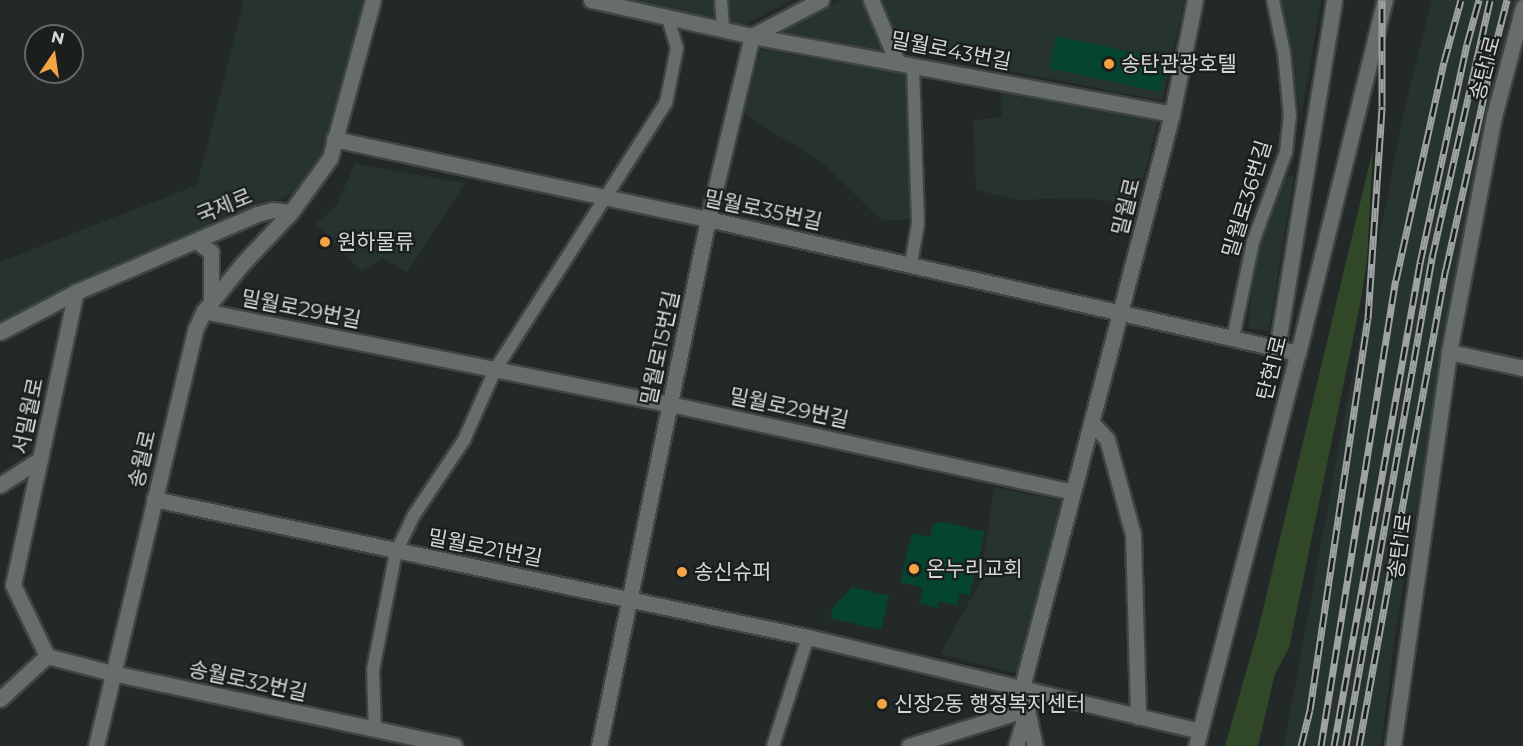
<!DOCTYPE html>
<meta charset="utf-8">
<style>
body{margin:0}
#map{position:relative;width:1523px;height:746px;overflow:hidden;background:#232828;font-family:Montserrat,"Noto Sans KR",sans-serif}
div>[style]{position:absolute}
.built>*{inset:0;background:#263331}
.green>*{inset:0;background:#304728}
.building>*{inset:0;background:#05452e;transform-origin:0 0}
.roads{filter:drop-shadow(2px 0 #404444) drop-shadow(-2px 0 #404444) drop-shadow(0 2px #404444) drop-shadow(0 -2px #404444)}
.service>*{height:12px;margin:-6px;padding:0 6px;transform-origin:6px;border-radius:6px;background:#676d6c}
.minor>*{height:15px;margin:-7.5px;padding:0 7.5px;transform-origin:7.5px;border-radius:7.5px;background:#676d6c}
.tertiary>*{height:15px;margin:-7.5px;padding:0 7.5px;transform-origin:7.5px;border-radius:7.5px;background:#676d6c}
.rail>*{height:7px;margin-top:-3.5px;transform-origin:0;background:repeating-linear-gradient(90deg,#1a1f1e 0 14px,#9ea2a2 0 28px);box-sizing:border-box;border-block:2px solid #9ea2a2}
.dots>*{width:16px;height:16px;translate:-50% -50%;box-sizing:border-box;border:3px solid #1a1f1e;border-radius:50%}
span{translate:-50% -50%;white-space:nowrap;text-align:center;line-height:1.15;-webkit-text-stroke:4.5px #1a1f1e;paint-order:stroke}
.street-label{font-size:21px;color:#d4d7d7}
.poi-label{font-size:21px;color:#d4d7d7}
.left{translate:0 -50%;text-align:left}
.north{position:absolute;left:24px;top:24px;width:60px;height:60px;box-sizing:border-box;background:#1a1f1e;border:2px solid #646968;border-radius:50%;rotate:13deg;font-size:16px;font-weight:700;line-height:24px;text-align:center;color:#d4d7d7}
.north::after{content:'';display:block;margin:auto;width:21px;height:27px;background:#f4a345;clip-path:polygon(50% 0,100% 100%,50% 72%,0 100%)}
</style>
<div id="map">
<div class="built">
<i style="clip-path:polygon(244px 0,364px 0,326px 157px,302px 190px,69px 285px,0 322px,0 262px,197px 185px)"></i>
<i style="clip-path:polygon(630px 0,791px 0,743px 26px)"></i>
<i style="clip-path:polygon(841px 0,862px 0,883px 52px,777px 33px)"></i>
<i style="clip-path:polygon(877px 0,1185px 0,1162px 101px,899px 49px)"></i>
<i style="clip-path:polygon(1280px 0,1321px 0,1301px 117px)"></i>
<i style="clip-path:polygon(1432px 0,1517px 0,1495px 71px,1463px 238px,1395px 634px,1381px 746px,1284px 746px,1343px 423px,1405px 106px)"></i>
<i style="clip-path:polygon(761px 49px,907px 74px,915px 219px,882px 221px,824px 164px,743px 113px)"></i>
<i style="clip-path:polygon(1000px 88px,1158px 120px,1137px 204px,1081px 198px,1018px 200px,976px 190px,973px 120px,1002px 117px)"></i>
<i style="clip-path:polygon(355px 164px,465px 183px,407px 272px,383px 259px,361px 271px,316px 224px,336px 206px)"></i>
<i style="clip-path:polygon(1284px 176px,1294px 177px,1269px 331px,1248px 329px,1258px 235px)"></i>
<i style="clip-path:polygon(994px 487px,1062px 501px,1018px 674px,940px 654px,980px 582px)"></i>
</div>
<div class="green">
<i style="clip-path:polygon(1373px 149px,1367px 260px,1360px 305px,1289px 648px,1275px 674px,1258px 746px,1225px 746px,1259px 626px)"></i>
</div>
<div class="building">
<i style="left:1056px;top:36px;width:114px;height:33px;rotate:12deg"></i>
<i style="clip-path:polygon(944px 522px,985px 532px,969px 596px,960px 593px,957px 606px,938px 601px,937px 608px,919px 603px,923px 588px,900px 582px,912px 533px,930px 537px,933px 524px)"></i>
<i style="clip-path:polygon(852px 587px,889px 596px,881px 630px,830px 618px,833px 607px)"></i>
</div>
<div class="roads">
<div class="service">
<i style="left:721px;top:0;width:29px;rotate:86deg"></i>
<i style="left:911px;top:264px;width:42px;rotate:-80.3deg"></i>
<i style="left:918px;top:223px;width:158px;rotate:-91.8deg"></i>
<i style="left:1233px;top:338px;width:98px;rotate:-78.2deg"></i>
<i style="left:1253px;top:242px;width:96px;rotate:-69.9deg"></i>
<i style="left:1286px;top:152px;width:36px;rotate:-84deg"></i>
<i style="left:1290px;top:116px;width:63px;rotate:-95.4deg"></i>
<i style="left:1284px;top:53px;width:54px;rotate:-101.7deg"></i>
<i style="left:375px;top:730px;width:60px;rotate:-91.9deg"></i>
<i style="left:373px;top:670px;width:120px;rotate:-79deg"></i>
<i style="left:396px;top:552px;width:41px;rotate:-64.1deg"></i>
<i style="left:414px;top:515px;width:90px;rotate:-56.3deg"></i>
<i style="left:464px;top:440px;width:77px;rotate:-66.1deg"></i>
<i style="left:495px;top:370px;width:317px;rotate:-57.4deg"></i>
<i style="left:666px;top:103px;width:56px;rotate:-78.7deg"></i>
<i style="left:677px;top:48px;width:31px;rotate:-107deg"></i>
<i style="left:773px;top:746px;width:114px;rotate:-72.2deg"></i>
</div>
<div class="minor">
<i style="left:591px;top:0;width:165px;rotate:12.6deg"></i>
<i style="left:752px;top:36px;width:427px;rotate:10.5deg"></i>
<i style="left:871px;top:0;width:67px;rotate:67.2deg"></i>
<i style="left:334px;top:139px;width:382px;rotate:12.1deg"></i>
<i style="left:708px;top:219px;width:605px;rotate:12.8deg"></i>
<i style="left:204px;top:311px;width:475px;rotate:11.3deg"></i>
<i style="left:670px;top:404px;width:412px;rotate:12.3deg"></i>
<i style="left:1277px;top:349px;width:354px;rotate:-80.7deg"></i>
<i style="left:1449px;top:352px;width:76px;rotate:12.2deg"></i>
<i style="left:1092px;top:423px;width:22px;rotate:47deg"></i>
<i style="left:1107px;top:439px;width:99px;rotate:74.8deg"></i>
<i style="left:1133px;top:535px;width:182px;rotate:88.4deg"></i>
<i style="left:0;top:485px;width:48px;rotate:-33deg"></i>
<i style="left:47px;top:656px;width:67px;rotate:14.7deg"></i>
<i style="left:112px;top:673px;width:350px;rotate:12deg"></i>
<i style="left:47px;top:656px;width:79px;rotate:-115.6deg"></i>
<i style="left:13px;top:585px;width:300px;rotate:-77.9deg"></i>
<i style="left:0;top:699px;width:64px;rotate:-42.5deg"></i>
<i style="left:599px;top:746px;width:538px;rotate:-78.31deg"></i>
<i style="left:708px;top:219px;width:188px;rotate:-76.5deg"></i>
<i style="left:752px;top:36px;width:78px;rotate:-27.6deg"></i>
<i style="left:909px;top:746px;width:124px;rotate:-17.4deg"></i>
<i style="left:1027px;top:709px;width:38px;rotate:78deg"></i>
<i style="left:1393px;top:746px;width:398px;rotate:-81.9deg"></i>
<i style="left:1449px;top:352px;width:240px;rotate:-79.2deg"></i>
<i style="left:1494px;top:116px;width:113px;rotate:-75.1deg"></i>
</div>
<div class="tertiary">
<i style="left:196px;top:241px;width:19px;rotate:36deg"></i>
<i style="left:211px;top:252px;width:51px;rotate:90deg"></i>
<i style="left:0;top:332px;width:86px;rotate:-27.8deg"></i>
<i style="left:76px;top:292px;width:197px;rotate:-23.3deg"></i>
<i style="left:257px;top:214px;width:16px;rotate:-14deg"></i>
<i style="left:273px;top:210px;width:18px;rotate:6deg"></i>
<i style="left:291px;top:212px;width:67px;rotate:-54.2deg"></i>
<i style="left:330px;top:158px;width:164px;rotate:-74.8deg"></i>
<i style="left:154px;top:499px;width:668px;rotate:11.92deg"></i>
<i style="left:808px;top:637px;width:403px;rotate:13.5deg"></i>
<i style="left:96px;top:746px;width:428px;rotate:-76.6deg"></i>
<i style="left:195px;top:330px;width:21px;rotate:-65deg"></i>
<i style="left:204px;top:311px;width:62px;rotate:-50.9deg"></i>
<i style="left:243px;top:263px;width:70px;rotate:-46.7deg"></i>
<i style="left:1016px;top:746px;width:39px;rotate:-73deg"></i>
<i style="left:1027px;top:709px;width:23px;rotate:-103deg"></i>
<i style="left:1022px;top:687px;width:592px;rotate:-75.33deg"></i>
<i style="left:1172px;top:114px;width:116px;rotate:-78.6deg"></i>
<i style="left:1196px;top:746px;width:406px;rotate:-75.5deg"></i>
<i style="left:1298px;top:353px;width:364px;rotate:-76.2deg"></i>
</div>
</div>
<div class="rail">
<i style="left:1301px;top:746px;width:37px;rotate:-76deg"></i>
<i style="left:1310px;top:710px;width:395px;rotate:-81.6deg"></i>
<i style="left:1368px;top:319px;width:213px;rotate:-86.2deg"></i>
<i style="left:1382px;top:106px;width:106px;rotate:-90deg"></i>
<i style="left:1321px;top:746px;width:472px;rotate:-80.9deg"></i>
<i style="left:1396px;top:280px;width:223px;rotate:-77.6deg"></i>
<i style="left:1444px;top:62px;width:64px;rotate:-74.7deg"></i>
<i style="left:1334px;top:746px;width:491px;rotate:-79.9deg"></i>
<i style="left:1420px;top:263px;width:224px;rotate:-77.9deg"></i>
<i style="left:1467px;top:44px;width:46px;rotate:-74.7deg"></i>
<i style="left:1346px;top:746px;width:496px;rotate:-80deg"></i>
<i style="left:1432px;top:258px;width:264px;rotate:-77.3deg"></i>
<i style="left:1359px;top:746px;width:485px;rotate:-79.7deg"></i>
<i style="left:1446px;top:269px;width:223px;rotate:-77.6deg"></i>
<i style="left:1494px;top:51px;width:53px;rotate:-75.7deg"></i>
</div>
<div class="dots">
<i style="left:1109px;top:64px;background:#f4a345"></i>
<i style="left:325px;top:242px;background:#f4a345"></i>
<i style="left:914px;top:569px;background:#f4a345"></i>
<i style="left:682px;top:572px;background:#f4a345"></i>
<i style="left:882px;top:704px;background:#f4a345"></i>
</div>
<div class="street-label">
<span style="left:951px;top:51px;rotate:11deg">밀월로43번길</span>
<span style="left:1485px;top:68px;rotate:-75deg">송탄1로</span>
<span style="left:1247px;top:199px;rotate:-73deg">밀월로36번길</span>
<span style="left:224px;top:206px;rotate:-22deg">국제로</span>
<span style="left:1126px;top:207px;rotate:-76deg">밀월로</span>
<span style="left:763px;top:210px;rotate:12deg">밀월로35번길</span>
<span style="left:301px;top:309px;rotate:11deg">밀월로29번길</span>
<span style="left:660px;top:348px;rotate:-78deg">밀월로15번길</span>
<span style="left:1272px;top:368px;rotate:-76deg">탄현1로</span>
<span style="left:789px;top:408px;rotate:12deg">밀월로29번길</span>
<span style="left:28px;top:416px;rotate:-78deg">서밀월로</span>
<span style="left:142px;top:459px;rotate:-77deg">송월로</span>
<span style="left:1400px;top:546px;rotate:-82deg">송탄1로</span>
<span style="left:485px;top:548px;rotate:11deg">밀월로21번길</span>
<span style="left:248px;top:681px;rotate:12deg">송월로32번길</span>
</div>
<div class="poi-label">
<span class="left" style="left:1121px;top:64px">송탄관광호텔</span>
<span class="left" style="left:337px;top:242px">원하물류</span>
<span class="left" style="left:926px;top:569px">온누리교회</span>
<span class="left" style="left:694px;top:572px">송신슈퍼</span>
<span class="left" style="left:894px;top:704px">신장2동 행정복지센터</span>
</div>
<div class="north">N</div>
</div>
